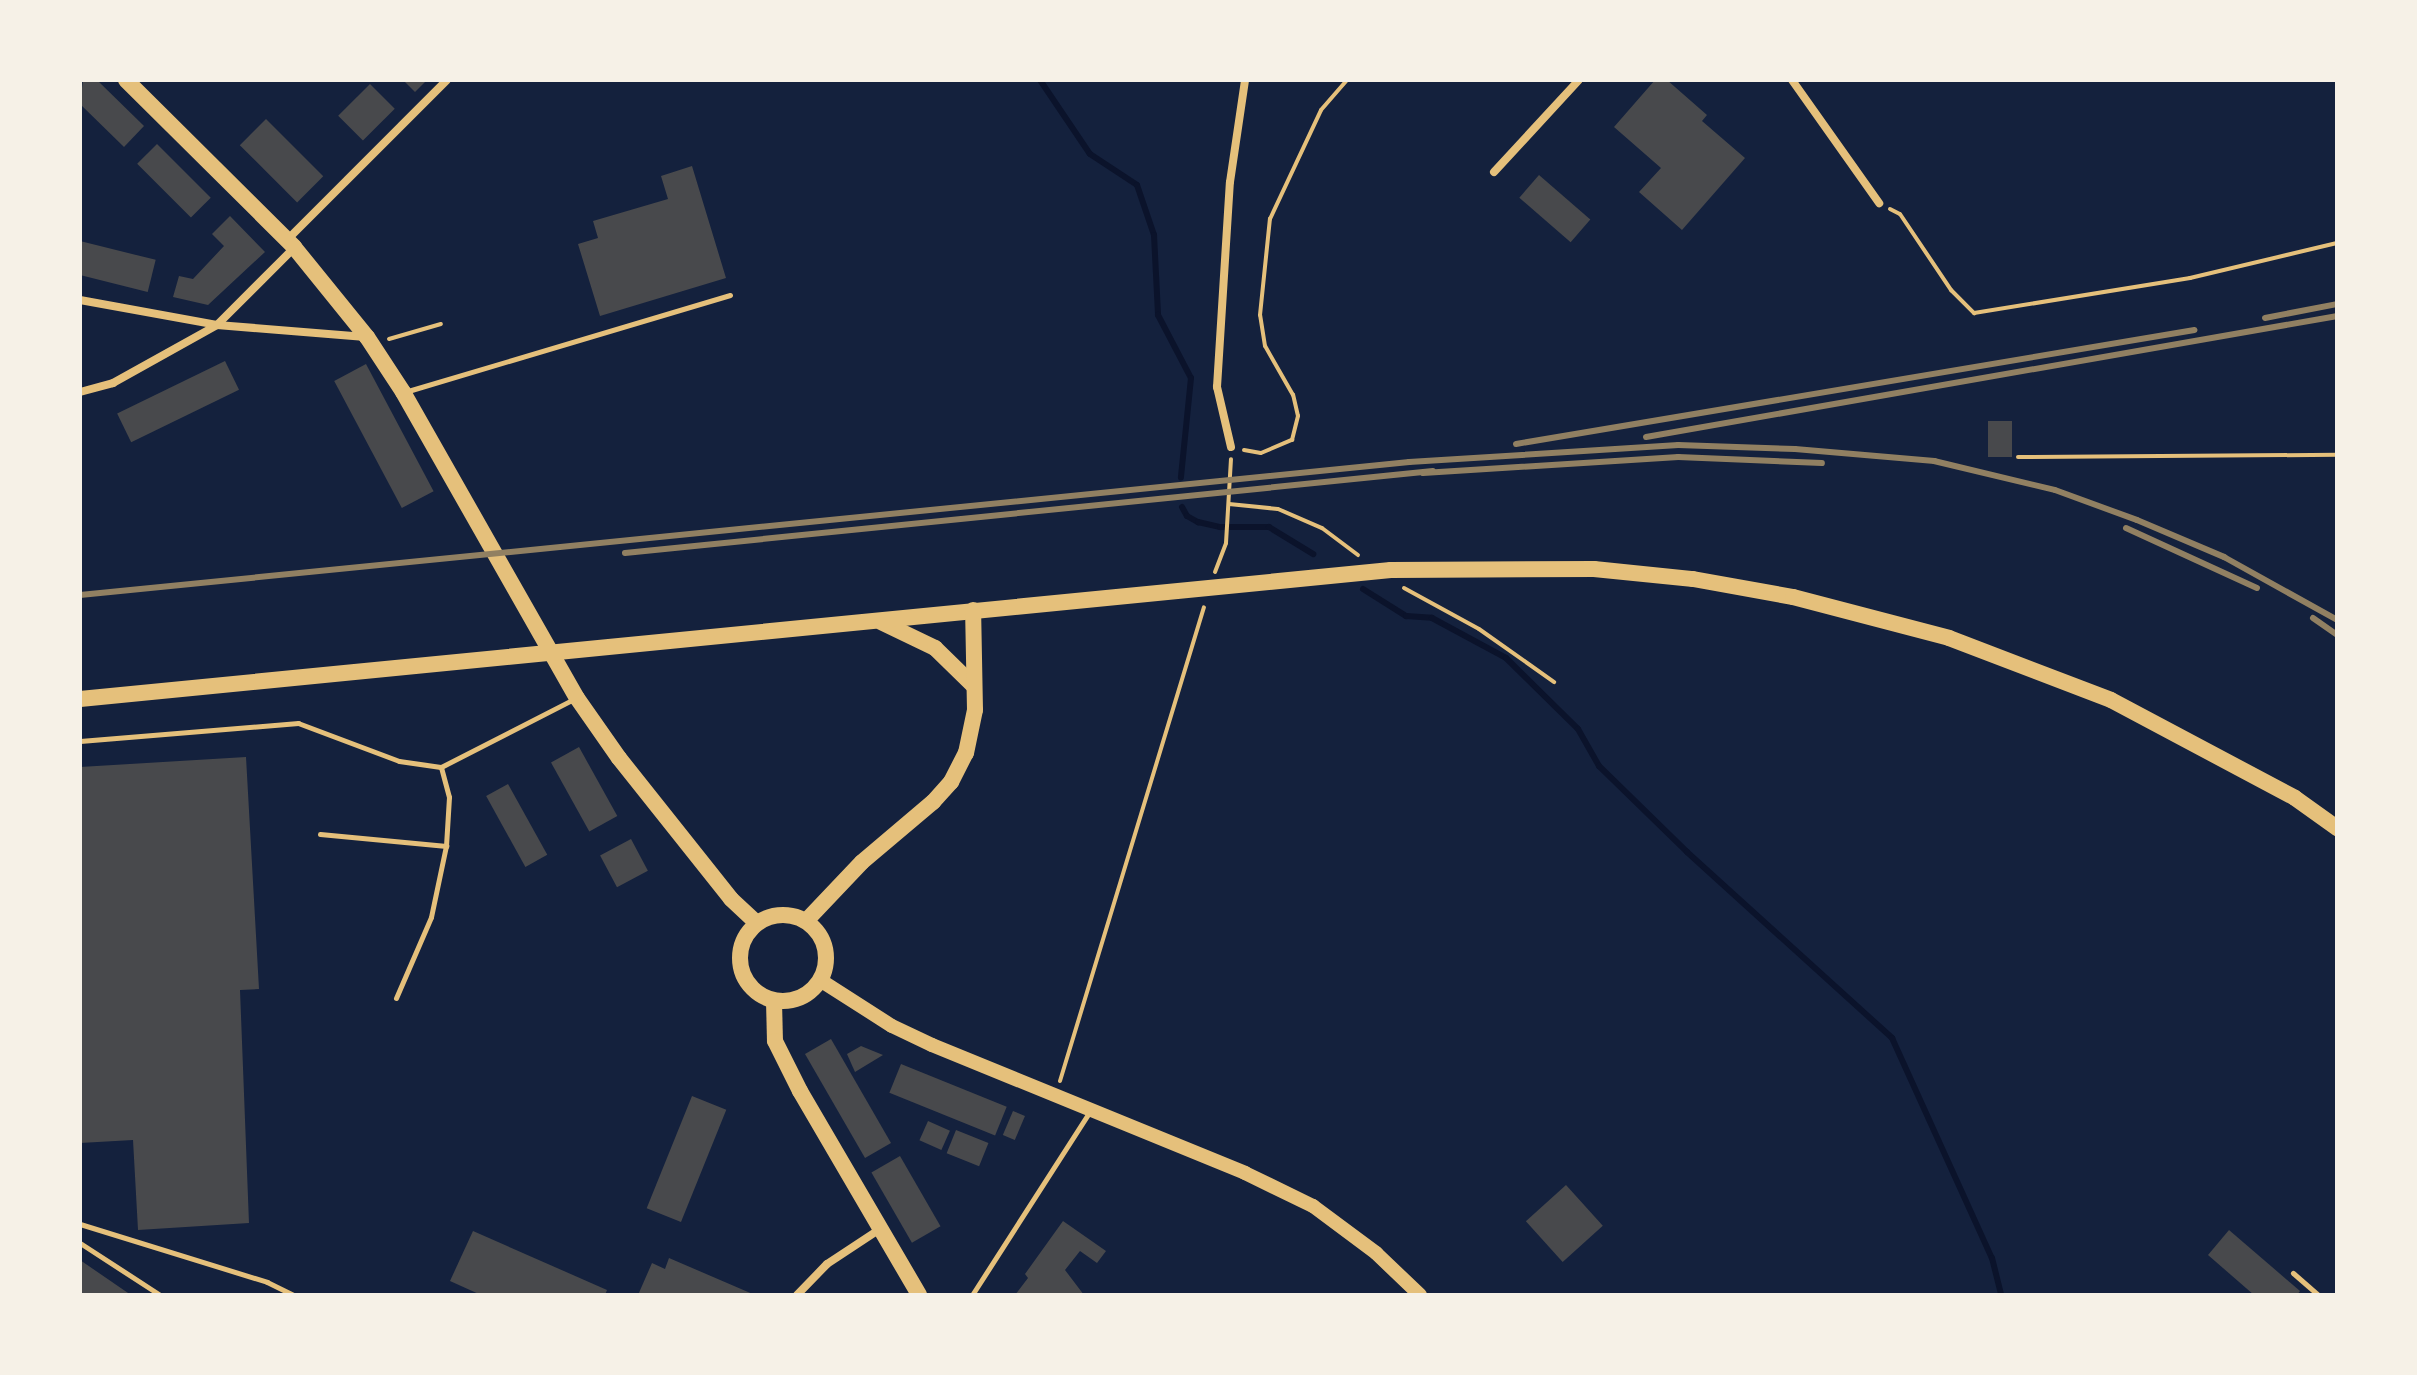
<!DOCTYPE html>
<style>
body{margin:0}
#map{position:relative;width:2417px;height:1375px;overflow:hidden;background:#14213d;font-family:Poppins,sans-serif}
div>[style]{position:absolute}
.stream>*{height:6px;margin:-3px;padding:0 3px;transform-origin:3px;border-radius:3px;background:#0b132b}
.building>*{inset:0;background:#48494c;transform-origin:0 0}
.path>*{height:4px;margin:-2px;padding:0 2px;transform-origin:2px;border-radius:2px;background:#e5c07b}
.service>*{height:5px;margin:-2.5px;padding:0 2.5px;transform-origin:2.5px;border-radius:2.5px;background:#e5c07b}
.minor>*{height:8px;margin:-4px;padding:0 4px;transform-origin:4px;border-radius:4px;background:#e5c07b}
.tertiary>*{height:14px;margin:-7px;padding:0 7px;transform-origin:7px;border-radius:7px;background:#e5c07b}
.secondary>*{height:16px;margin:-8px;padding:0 8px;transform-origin:8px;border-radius:8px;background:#e5c07b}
.secondary>.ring{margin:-8px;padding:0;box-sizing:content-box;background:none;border:16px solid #e5c07b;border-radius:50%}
.rail>*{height:6px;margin:-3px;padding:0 3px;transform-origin:3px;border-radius:3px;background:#918062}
span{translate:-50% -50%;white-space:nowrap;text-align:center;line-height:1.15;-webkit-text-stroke:7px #f6f1e7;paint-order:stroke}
.frame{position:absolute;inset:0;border:82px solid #f6f1e7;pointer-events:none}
</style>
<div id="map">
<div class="stream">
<i style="left:1040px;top:80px;width:89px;rotate:56deg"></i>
<i style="left:1090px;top:154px;width:56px;rotate:33.4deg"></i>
<i style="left:1137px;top:185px;width:53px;rotate:71.2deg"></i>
<i style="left:1154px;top:235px;width:80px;rotate:87.1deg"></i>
<i style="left:1158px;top:315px;width:71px;rotate:62.4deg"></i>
<i style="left:1191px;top:378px;width:100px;rotate:95.8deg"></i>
<i style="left:1182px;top:507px;width:10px;rotate:61deg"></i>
<i style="left:1187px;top:516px;width:13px;rotate:29deg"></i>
<i style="left:1198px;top:522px;width:23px;rotate:13deg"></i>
<i style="left:1220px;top:527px;width:49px"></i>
<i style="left:1269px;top:527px;width:52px;rotate:31.5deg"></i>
<i style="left:1363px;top:589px;width:51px;rotate:32.1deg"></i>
<i style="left:1406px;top:616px;width:26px;rotate:4deg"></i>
<i style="left:1432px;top:618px;width:84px;rotate:28.4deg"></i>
<i style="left:1506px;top:658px;width:101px;rotate:44.6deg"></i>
<i style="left:1578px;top:729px;width:43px;rotate:60.4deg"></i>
<i style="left:1599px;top:766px;width:123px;rotate:44.3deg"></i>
<i style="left:1687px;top:852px;width:277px;rotate:42.2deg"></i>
<i style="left:1892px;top:1038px;width:242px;rotate:65.6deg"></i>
<i style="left:1992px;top:1258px;width:38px;rotate:76deg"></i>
</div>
<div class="building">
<i style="clip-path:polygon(83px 80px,97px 80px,144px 126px,124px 147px,80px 104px)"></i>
<i style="clip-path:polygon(403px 80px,427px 80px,415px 92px)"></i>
<i style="clip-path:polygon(1655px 80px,1667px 80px,1707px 115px,1702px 121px,1745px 158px,1682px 230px,1639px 192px,1661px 168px,1614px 127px)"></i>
<i style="left:370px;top:84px;width:35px;height:45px;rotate:45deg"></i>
<i style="left:266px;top:119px;width:81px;height:37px;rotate:45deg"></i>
<i style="left:157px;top:144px;width:76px;height:28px;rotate:45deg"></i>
<i style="clip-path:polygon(692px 166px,726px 278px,600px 316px,578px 244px,598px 238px,593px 221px,668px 199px,661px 176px)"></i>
<i style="left:1539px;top:175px;width:68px;height:30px;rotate:41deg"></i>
<i style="clip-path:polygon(230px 216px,265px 252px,208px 305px,173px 297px,179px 276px,193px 279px,224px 246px,212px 234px)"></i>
<i style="left:80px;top:241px;width:78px;height:33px;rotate:14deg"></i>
<i style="left:225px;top:361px;width:32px;height:120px;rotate:64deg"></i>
<i style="left:366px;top:364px;width:144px;height:36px;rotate:62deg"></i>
<i style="left:1988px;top:421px;width:24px;height:36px"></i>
<i style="left:579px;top:747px;width:79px;height:32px;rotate:61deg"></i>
<i style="clip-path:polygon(246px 757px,259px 989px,240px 990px,249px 1223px,138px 1230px,133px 1140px,80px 1143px,80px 767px)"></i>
<i style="left:508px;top:784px;width:81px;height:25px;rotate:61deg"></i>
<i style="left:631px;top:839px;width:36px;height:35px;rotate:62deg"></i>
<i style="left:831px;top:1039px;width:120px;height:30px;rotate:60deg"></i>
<i style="clip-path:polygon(861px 1046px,883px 1055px,855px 1072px,847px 1054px)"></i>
<i style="left:901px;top:1064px;width:114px;height:31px;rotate:22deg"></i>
<i style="left:692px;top:1096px;width:37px;height:121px;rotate:22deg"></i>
<i style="left:1013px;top:1111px;width:13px;height:26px;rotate:23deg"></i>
<i style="left:928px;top:1121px;width:24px;height:21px;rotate:24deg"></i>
<i style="left:956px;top:1130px;width:35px;height:25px;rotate:22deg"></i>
<i style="left:900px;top:1156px;width:81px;height:33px;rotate:60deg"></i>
<i style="left:1566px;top:1185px;width:55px;height:54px;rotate:48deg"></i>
<i style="clip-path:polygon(1063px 1221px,1106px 1251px,1097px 1263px,1080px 1251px,1065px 1270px,1084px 1295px,1015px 1295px,1028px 1278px,1025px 1274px)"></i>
<i style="clip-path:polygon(2229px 1230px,2300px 1291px,2297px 1295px,2254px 1295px,2208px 1255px)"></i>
<i style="clip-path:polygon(473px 1231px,607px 1290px,605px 1295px,481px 1295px,450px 1281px)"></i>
<i style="clip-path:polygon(669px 1258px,755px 1295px,638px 1295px,652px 1263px,665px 1269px)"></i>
<i style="clip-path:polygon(80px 1260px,131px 1295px,80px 1295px)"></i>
</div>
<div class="path">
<i style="left:1890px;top:209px;width:11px;rotate:27deg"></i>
<i style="left:1900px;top:214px;width:92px;rotate:56.1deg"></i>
<i style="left:1951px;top:290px;width:33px;rotate:45deg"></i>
<i style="left:1974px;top:313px;width:219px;rotate:-9.2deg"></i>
<i style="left:2190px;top:278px;width:151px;rotate:-13.4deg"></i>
<i style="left:389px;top:339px;width:54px;rotate:-16.1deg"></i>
<i style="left:1244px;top:450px;width:17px;rotate:10deg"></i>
<i style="left:1261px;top:453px;width:34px;rotate:-23deg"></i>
<i style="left:1292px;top:440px;width:25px;rotate:-76deg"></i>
<i style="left:1298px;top:416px;width:22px;rotate:-103deg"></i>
<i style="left:1293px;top:395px;width:56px;rotate:-119.7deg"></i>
<i style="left:1265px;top:346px;width:31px;rotate:-99deg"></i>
<i style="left:1260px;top:315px;width:97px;rotate:-84.1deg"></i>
<i style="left:1270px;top:219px;width:120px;rotate:-64.9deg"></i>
<i style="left:1321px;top:110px;width:40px;rotate:-49deg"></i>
<i style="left:2018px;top:457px;width:319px;rotate:-0.4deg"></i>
<i style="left:1229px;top:504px;width:49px;rotate:5.8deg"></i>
<i style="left:1278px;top:509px;width:48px;rotate:23.4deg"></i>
<i style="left:1322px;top:528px;width:45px;rotate:36.9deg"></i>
<i style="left:1215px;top:572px;width:31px;rotate:-69deg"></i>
<i style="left:1226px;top:543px;width:84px;rotate:-86.6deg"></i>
<i style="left:1404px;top:588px;width:85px;rotate:28.7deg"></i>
<i style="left:1479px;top:629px;width:92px;rotate:35.2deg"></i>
<i style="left:1060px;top:1081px;width:495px;rotate:-73.1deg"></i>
</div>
<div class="service">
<i style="left:408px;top:391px;width:336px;rotate:-16.6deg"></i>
<i style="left:80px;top:741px;width:219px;rotate:-4.7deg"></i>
<i style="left:298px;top:723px;width:108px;rotate:20.6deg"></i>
<i style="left:399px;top:761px;width:42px;rotate:8.1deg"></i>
<i style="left:441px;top:767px;width:149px;rotate:-27.1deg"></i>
<i style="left:320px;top:834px;width:127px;rotate:5.4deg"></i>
<i style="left:446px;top:846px;width:49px;rotate:-86.5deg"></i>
<i style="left:449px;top:797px;width:31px;rotate:-105deg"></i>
<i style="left:396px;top:998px;width:88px;rotate:-66.6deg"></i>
<i style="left:431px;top:917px;width:73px;rotate:-78.1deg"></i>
<i style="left:80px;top:1224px;width:196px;rotate:17.2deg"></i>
<i style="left:267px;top:1282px;width:30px;rotate:26deg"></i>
<i style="left:80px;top:1243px;width:95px;rotate:33deg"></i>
<i style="left:2293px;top:1273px;width:33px;rotate:41deg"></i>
<i style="left:972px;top:1295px;width:219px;rotate:-57.3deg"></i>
</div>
<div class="minor">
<i style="left:1792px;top:80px;width:151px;rotate:54.7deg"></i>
<i style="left:1494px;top:172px;width:125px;rotate:-47.3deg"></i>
<i style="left:287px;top:240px;width:226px;rotate:-45deg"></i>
<i style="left:80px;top:300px;width:139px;rotate:10.3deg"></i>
<i style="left:217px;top:325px;width:109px;rotate:-45deg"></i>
<i style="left:80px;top:392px;width:34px;rotate:-15deg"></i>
<i style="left:113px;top:383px;width:119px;rotate:-29.1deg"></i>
<i style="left:217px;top:325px;width:149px;rotate:4.6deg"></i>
<i style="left:1231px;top:447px;width:62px;rotate:-103.1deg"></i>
<i style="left:1217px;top:387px;width:205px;rotate:-86.4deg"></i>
<i style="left:1230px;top:182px;width:103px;rotate:-81.6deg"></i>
<i style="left:797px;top:1295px;width:43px;rotate:-45.9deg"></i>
<i style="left:827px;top:1264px;width:64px;rotate:-33.4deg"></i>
</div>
<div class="tertiary">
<i style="left:820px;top:980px;width:85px;rotate:32.6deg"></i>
<i style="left:892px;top:1026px;width:44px;rotate:25.4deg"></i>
<i style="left:932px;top:1045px;width:338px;rotate:22.2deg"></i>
<i style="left:1245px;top:1173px;width:76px;rotate:25.9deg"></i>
<i style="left:1313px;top:1206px;width:79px;rotate:36.7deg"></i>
<i style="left:1376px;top:1253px;width:61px;rotate:43.7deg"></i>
</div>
<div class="secondary">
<i style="left:126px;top:80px;width:237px;rotate:44.8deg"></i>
<i style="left:294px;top:247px;width:116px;rotate:51deg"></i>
<i style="left:367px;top:337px;width:66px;rotate:56.8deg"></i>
<i style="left:403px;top:392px;width:352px;rotate:60.4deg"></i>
<i style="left:577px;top:698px;width:73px;rotate:55deg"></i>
<i style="left:619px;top:758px;width:180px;rotate:51.5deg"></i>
<i style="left:731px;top:899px;width:35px;rotate:43deg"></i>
<i style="left:881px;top:622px;width:60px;rotate:25.7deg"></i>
<i style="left:935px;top:648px;width:54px;rotate:44.3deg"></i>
<i style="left:80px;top:699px;width:1317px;rotate:-5.62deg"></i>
<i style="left:1391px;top:570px;width:203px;rotate:-0.3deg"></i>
<i style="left:1594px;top:569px;width:100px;rotate:5.8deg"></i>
<i style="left:1693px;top:579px;width:102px;rotate:10.2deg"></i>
<i style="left:1793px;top:597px;width:161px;rotate:14.7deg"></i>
<i style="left:1949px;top:638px;width:173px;rotate:20.9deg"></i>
<i style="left:2111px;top:700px;width:208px;rotate:28deg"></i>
<i style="left:2295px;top:798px;width:52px;rotate:35.5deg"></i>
<i class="ring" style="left:740px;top:915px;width:70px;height:70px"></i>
<i style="left:806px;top:921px;width:81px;rotate:-46.5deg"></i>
<i style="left:862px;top:862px;width:93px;rotate:-40.2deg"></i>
<i style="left:933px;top:802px;width:27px;rotate:-48deg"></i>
<i style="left:951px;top:782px;width:33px;rotate:-63deg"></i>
<i style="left:966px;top:753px;width:44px;rotate:-78.2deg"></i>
<i style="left:975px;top:710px;width:100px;rotate:-91.1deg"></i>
<i style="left:774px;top:1001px;width:40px;rotate:88.6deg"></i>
<i style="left:775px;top:1041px;width:56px;rotate:63.4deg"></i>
<i style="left:800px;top:1091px;width:236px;rotate:59.7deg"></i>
</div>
<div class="rail">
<i style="left:2265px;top:318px;width:73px;rotate:-11deg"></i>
<i style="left:1646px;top:437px;width:702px;rotate:-9.93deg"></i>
<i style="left:1516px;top:444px;width:688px;rotate:-9.54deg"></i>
<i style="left:1423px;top:473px;width:256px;rotate:-3.6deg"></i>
<i style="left:1678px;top:457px;width:144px;rotate:2.4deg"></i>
<i style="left:2126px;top:528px;width:144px;rotate:24.6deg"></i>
<i style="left:625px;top:553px;width:812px;rotate:-5.79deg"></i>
<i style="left:80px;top:595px;width:1336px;rotate:-5.71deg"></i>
<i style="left:1409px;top:462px;width:270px;rotate:-3.6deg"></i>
<i style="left:1678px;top:445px;width:117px;rotate:2deg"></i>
<i style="left:1795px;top:449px;width:140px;rotate:4.9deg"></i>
<i style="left:1934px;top:461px;width:124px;rotate:13.5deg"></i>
<i style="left:2055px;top:490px;width:87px;rotate:20.1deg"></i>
<i style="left:2137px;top:520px;width:95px;rotate:23deg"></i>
<i style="left:2224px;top:557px;width:129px;rotate:29.1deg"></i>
<i style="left:2313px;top:618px;width:29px;rotate:35deg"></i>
</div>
<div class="frame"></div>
</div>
